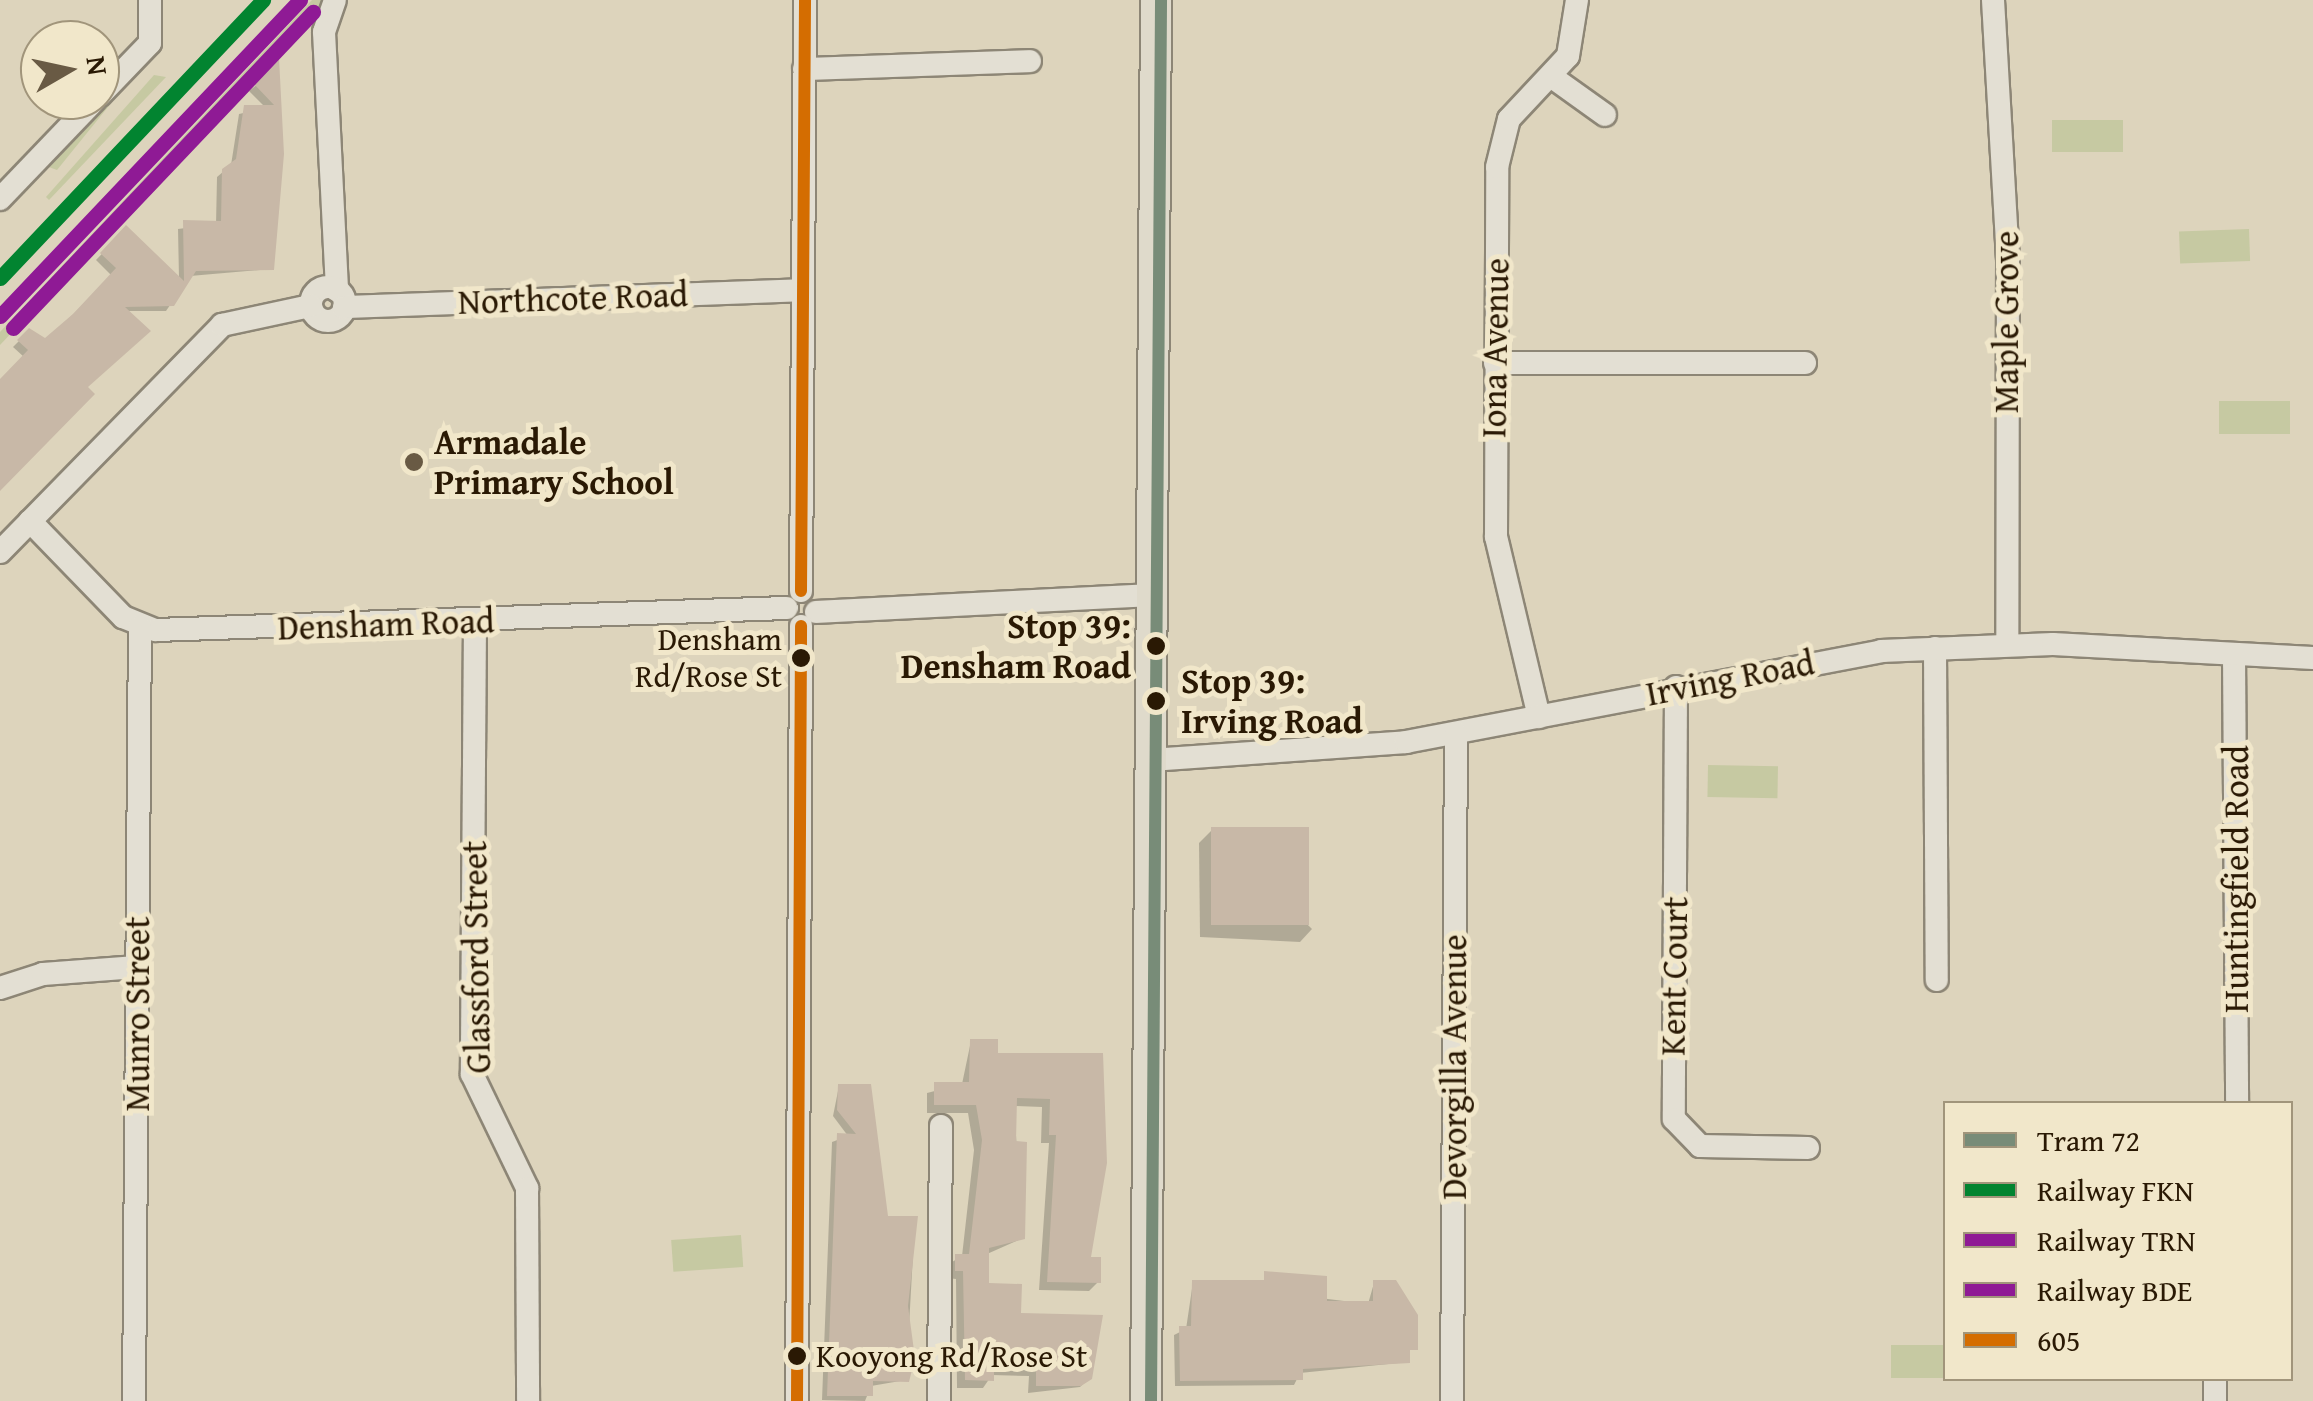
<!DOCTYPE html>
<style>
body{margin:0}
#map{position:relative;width:2313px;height:1401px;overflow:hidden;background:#ddd4bc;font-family:"Gentium Book Plus",serif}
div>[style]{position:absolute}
.green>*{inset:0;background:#c6c9a2;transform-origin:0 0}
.shadow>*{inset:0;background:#0003}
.building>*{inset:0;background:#c8b8a7;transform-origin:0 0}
.roads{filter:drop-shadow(2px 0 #8d8676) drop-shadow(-2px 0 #8d8676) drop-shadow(0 2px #8d8676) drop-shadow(0 -2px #8d8676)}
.minor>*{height:22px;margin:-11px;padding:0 11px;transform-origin:11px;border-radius:11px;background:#e3dfd3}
.minor>.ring{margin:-11px;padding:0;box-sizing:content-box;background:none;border:22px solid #e3dfd3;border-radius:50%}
.major>*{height:30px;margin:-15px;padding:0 15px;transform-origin:15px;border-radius:15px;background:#dfdacb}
.bus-1>*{height:12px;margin:-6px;padding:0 6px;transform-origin:6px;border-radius:6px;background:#d46d01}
.rail-1>*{height:15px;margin:-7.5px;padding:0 7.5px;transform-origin:7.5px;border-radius:7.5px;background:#028430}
.rail-2>*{height:15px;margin:-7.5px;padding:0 7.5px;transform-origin:7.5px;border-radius:7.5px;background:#8f1a95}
.rail-3>*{height:15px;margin:-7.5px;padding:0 7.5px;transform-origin:7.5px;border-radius:7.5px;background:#8f1a95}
.tram-1>*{height:12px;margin:-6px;padding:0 6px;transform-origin:6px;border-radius:6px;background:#788c78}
.dots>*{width:28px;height:28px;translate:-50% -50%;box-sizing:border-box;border:5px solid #f1e7ca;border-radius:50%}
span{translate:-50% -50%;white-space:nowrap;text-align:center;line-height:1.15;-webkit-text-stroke:10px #f1e7ca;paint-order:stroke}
.bus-label{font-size:32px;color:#2a1904}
.right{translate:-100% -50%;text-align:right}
.left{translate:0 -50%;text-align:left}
.street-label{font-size:35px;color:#2a1904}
.poi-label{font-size:35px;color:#2a1904;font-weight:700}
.stop-label{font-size:35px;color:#2a1904;font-weight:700}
.legend{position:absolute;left:1943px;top:1101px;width:350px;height:280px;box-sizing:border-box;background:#f1e7ca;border:2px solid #a1957b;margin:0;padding:12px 18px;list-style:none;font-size:30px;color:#2a1904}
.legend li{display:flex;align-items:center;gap:20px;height:50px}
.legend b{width:50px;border:2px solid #a1957b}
.north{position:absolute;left:20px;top:20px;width:100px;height:100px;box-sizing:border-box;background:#f1e7ca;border:2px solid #a1957b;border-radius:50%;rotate:81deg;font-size:28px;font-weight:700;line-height:40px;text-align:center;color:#2a1904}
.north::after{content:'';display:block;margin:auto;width:35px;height:45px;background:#695a44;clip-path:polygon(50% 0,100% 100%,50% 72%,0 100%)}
</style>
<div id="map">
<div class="green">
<i style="clip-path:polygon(312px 0,327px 0,0 345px,0 332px)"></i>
<i style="clip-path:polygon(142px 65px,57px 170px,46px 166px)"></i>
<i style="clip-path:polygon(154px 75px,166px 77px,49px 200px,46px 197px)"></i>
<i style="left:2052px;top:120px;width:71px;height:32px"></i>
<i style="left:2249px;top:229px;width:32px;height:70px;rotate:88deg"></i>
<i style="left:2290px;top:401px;width:33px;height:71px;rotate:90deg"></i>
<i style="left:1708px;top:765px;width:70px;height:32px;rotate:1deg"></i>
<i style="left:741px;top:1235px;width:32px;height:70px;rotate:86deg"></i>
<i style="left:1891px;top:1345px;width:54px;height:33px"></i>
</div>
<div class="shadow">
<i style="clip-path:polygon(276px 70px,272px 269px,190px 276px,166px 311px,127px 311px,84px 387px,0 488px,0 380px,24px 357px,13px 347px,29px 331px,45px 342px,112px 276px,96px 260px,126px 229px,179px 279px,178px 229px,216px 224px,217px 177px,231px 165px,239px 114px,266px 108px,249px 91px)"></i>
<i style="clip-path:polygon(1212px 830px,1312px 929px,1300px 942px,1200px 937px,1199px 843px)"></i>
<i style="clip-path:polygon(971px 1041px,995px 1056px,1101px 1056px,1088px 1259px,1098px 1282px,1089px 1291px,1039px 1290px,1049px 1143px,1041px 1143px,1042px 1107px,1014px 1106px,1023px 1238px,987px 1254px,986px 1285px,1089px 1378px,1080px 1387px,1028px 1393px,1029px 1376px,992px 1375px,983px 1388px,957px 1388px,956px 1279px,947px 1278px,947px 1265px,962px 1256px,974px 1150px,968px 1113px,927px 1113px,927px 1093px,962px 1084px)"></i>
<i style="clip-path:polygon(839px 1086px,869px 1087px,886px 1219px,915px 1219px,906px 1380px,871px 1386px,865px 1401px,822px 1400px,832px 1142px,848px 1136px,833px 1116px)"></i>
<i style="clip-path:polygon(1193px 1282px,1368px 1304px,1374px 1283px,1408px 1362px,1300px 1373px,1294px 1385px,1175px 1386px,1174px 1335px,1186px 1329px)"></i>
</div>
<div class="building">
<i style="clip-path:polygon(279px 58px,284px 154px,274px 270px,196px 271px,174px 306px,125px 307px,151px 331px,88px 387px,95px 394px,0 491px,0 379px,28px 350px,17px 340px,29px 328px,45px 338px,73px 314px,116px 268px,100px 253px,126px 225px,184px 281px,183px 220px,221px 221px,222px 169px,236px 159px,244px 105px,274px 105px,253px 83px)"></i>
<i style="left:1211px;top:827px;width:98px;height:98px"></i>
<i style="clip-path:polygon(970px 1039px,998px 1039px,998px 1053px,1103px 1053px,1107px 1163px,1091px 1257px,1101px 1257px,1101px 1283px,1047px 1282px,1056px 1135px,1049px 1135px,1050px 1099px,1017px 1098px,1016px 1141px,1027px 1142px,1025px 1239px,989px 1248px,989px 1283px,1022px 1284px,1021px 1313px,1103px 1315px,1092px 1379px,1081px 1386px,1036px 1386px,1036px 1368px,994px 1368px,994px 1381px,965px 1380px,963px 1271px,955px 1271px,955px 1254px,969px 1254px,982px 1140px,976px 1105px,934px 1105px,934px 1082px,969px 1082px)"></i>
<i style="clip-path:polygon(838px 1084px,871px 1084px,888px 1216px,918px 1216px,908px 1306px,915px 1358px,909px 1382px,873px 1381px,873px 1396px,827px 1396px,837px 1133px,856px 1134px,837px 1110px)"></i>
<i style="clip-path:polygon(1264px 1271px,1327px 1276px,1327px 1301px,1373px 1301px,1373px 1280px,1396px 1280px,1418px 1315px,1418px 1350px,1410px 1350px,1410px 1363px,1303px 1369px,1303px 1380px,1180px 1381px,1179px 1326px,1191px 1326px,1192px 1280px,1264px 1280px)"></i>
</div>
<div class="roads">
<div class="minor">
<i style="left:335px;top:0;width:34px;rotate:109deg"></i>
<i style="left:324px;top:32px;width:259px;rotate:87.1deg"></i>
<i style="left:1993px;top:0;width:260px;rotate:86.7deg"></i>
<i style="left:2008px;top:260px;width:385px;rotate:90.1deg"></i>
<i style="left:804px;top:69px;width:226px;rotate:-2deg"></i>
<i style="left:1552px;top:77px;width:65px;rotate:35.6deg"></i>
<i style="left:100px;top:95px;width:72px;rotate:-46.1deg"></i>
<i style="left:150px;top:43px;width:43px;rotate:-90deg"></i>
<i style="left:0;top:199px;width:137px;rotate:-46.2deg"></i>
<i class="ring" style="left:311px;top:287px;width:12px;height:12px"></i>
<i style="left:344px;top:307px;width:459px;rotate:-2.1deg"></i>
<i style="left:1495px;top:363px;width:310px"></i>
<i style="left:30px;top:521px;width:134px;rotate:45.9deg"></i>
<i style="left:123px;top:617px;width:35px;rotate:22deg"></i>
<i style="left:156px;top:630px;width:631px;rotate:-2deg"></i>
<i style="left:0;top:552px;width:318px;rotate:-45.6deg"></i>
<i style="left:222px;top:325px;width:91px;rotate:-12.1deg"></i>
<i style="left:801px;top:591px;width:591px;rotate:-89.61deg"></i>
<i style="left:816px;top:612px;width:336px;rotate:-2.9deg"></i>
<i style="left:475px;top:621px;width:453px;rotate:90.4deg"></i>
<i style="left:472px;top:1074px;width:127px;rotate:64.2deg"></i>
<i style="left:527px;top:1188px;width:213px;rotate:89.7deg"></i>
<i style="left:1935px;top:648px;width:332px;rotate:89.7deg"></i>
<i style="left:2234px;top:654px;width:450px;rotate:89.6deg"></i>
<i style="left:1676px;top:687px;width:432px;rotate:90.3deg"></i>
<i style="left:1674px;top:1119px;width:37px;rotate:46deg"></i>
<i style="left:1700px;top:1146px;width:108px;rotate:1.1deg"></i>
<i style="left:1539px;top:717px;width:185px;rotate:-103.4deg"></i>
<i style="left:1496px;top:537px;width:370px;rotate:-89.8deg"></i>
<i style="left:1497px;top:167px;width:49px;rotate:-76deg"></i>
<i style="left:1509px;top:119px;width:86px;rotate:-46.9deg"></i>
<i style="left:1568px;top:56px;width:57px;rotate:-80.9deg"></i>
<i style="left:1151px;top:760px;width:256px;rotate:-4deg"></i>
<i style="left:1406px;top:742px;width:484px;rotate:-10.8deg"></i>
<i style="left:1881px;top:651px;width:172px;rotate:-2.3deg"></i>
<i style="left:2053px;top:644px;width:260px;rotate:3.1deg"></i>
<i style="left:0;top:988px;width:45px;rotate:-18deg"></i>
<i style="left:43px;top:974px;width:94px;rotate:-4.3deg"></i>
<i style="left:134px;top:1401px;width:774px;rotate:-89.56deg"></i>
<i style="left:797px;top:1401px;width:775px;rotate:-89.7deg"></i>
<i style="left:939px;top:1401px;width:275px;rotate:-89.6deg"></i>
<i style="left:1452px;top:1401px;width:668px;rotate:-89.66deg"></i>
<i style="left:2215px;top:1401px;width:23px;rotate:-90deg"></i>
</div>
<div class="major">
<i style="left:1146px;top:1401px;width:1401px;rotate:-89.59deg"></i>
</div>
</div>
<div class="bus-1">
<i style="left:801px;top:591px;width:591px;rotate:-89.61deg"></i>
<i style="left:797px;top:1401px;width:775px;rotate:-89.7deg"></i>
</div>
<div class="rail-1">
<i style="left:0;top:278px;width:383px;rotate:-46.6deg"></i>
</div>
<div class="rail-2">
<i style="left:0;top:316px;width:436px;rotate:-46.5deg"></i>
</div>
<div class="rail-3">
<i style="left:13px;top:328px;width:436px;rotate:-46.5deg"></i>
</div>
<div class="tram-1">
<i style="left:1151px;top:1401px;width:1401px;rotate:-89.59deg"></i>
</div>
<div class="dots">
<i style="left:414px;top:462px;background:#695a44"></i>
<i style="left:1156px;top:646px;background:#2a1904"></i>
<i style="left:801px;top:658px;background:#2a1904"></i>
<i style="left:1156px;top:701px;background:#2a1904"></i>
<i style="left:797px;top:1356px;background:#2a1904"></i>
</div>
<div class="bus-label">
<span class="right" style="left:782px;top:658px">Densham<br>Rd/Rose St</span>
<span class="left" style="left:816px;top:1356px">Kooyong Rd/Rose St</span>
</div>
<div class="street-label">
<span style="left:573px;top:298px;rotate:-2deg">Northcote Road</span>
<span style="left:2006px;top:322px;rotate:-90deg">Maple Grove</span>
<span style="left:1495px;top:348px;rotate:-89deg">Iona Avenue</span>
<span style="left:386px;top:624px;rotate:-2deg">Densham Road</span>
<span style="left:1730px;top:678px;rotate:-11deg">Irving Road</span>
<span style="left:2236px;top:879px;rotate:-90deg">Huntingfield Road</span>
<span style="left:476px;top:957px;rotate:-91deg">Glassford Street</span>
<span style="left:1674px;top:976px;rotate:-89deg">Kent Court</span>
<span style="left:137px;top:1014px;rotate:-90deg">Munro Street</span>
<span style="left:1454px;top:1067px;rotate:-90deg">Devorgilla Avenue</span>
</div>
<div class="poi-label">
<span class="left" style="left:434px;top:462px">Armadale<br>Primary School</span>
</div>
<div class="stop-label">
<span class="right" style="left:1131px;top:646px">Stop 39:<br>Densham Road</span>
<span class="left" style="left:1181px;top:701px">Stop 39:<br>Irving Road</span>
</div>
<ul class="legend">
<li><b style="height:12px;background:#788c78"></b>Tram 72</li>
<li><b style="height:12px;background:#028430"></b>Railway FKN</li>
<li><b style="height:12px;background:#8f1a95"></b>Railway TRN</li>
<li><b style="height:12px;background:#8f1a95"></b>Railway BDE</li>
<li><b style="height:12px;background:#d46d01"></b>605</li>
</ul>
<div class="north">N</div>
</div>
